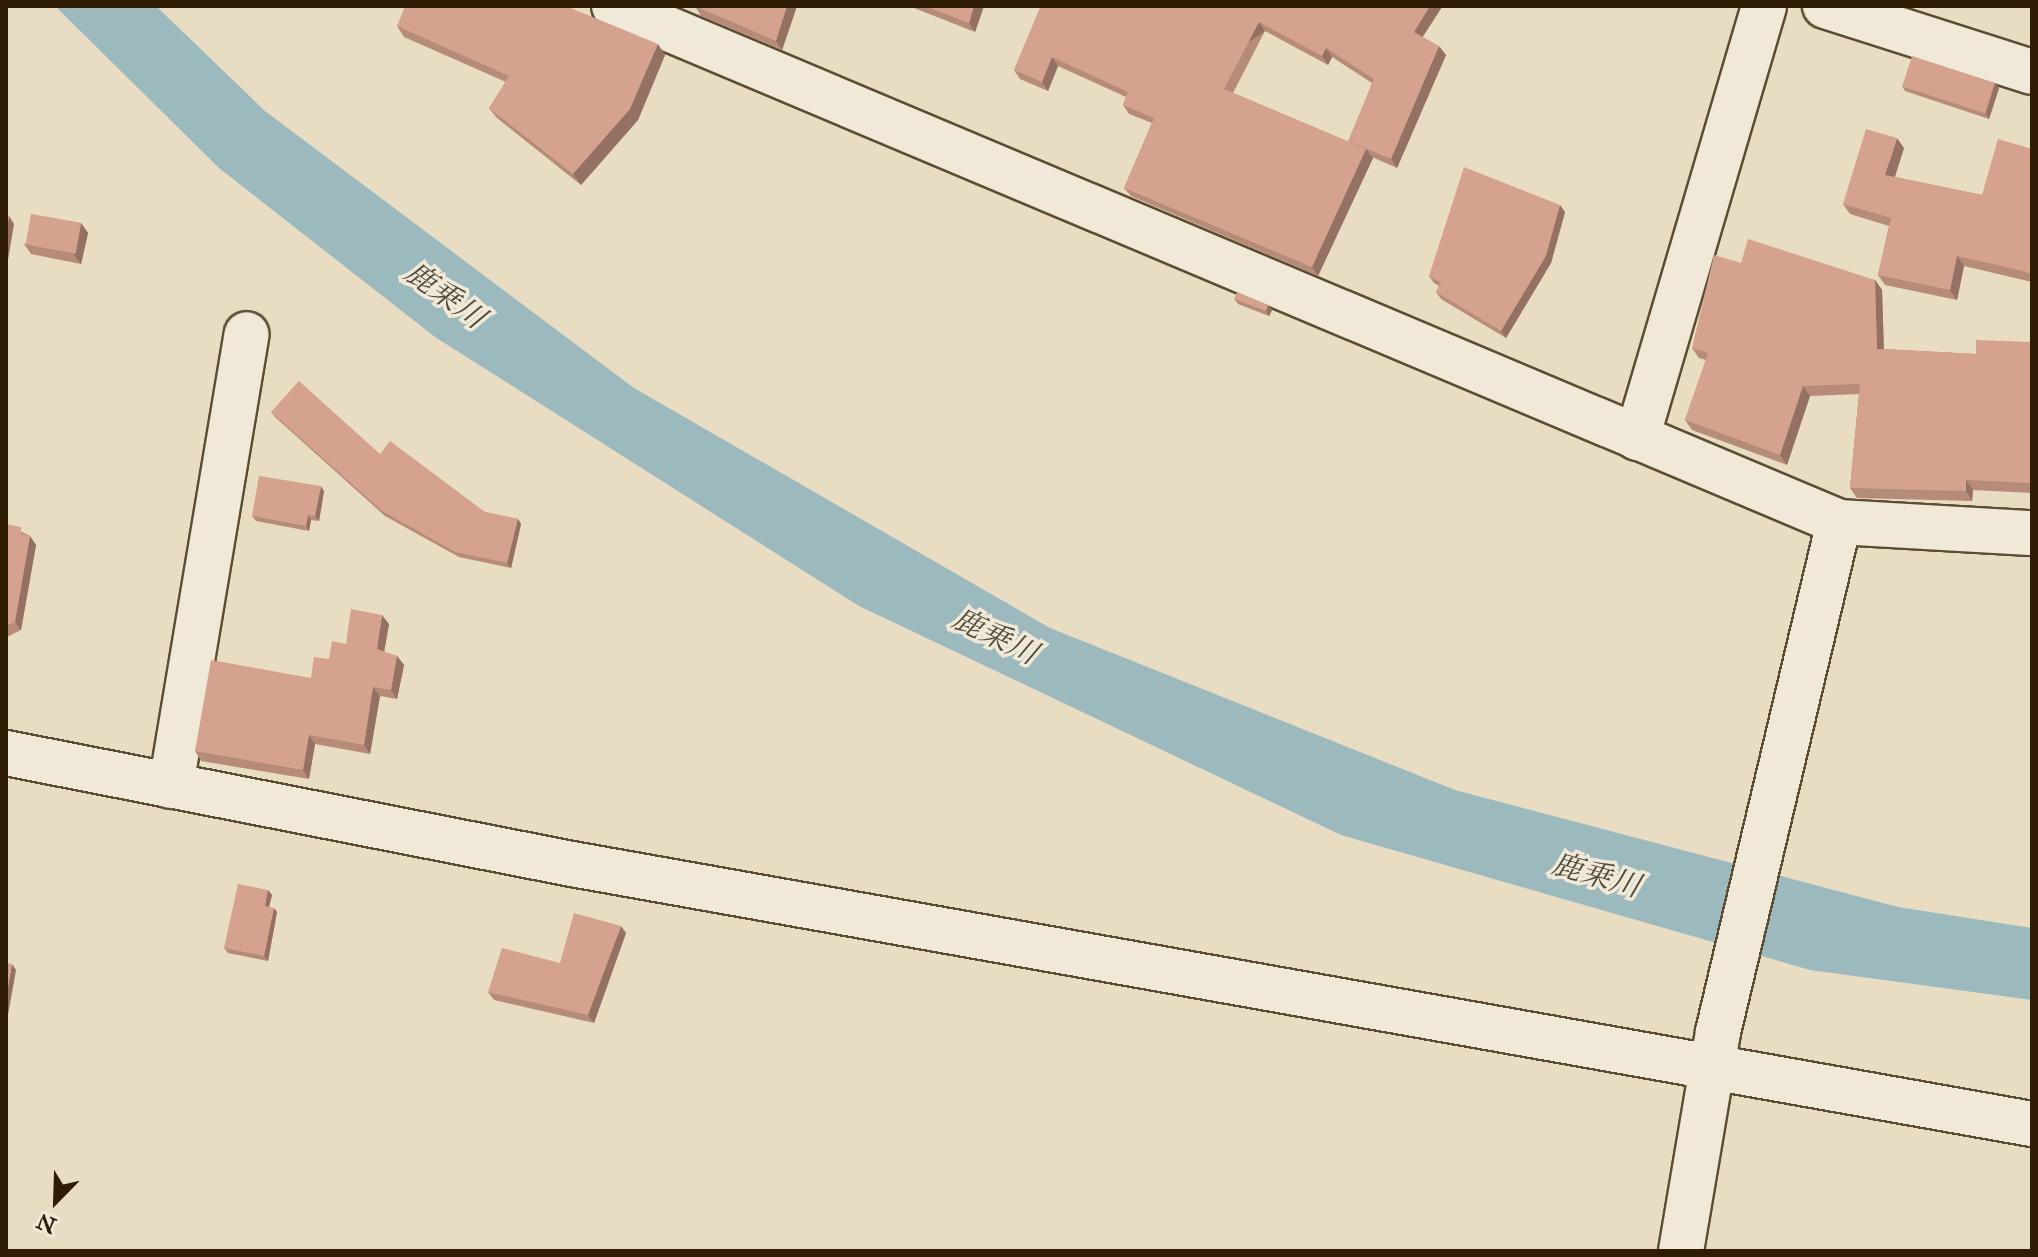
<!DOCTYPE html>
<meta charset="utf-8">
<style>
body{margin:0}
#map{position:relative;width:2038px;height:1257px;overflow:hidden;background:#e8ddc3;font-family:"IM FELL Great Primer","Noto Serif JP",serif}
div>[style]{position:absolute}
.water>*{inset:0;background:#9cb9be}
.roads{filter:drop-shadow(2px 0 #5d4c34) drop-shadow(-2px 0 #5d4c34) drop-shadow(0 2px #5d4c34) drop-shadow(0 -2px #5d4c34)}
.minor>*{height:44px;margin:-22px;padding:0 22px;transform-origin:22px;border-radius:22px;background:#f0e9d8}
.wall>*{inset:0;background:#b68b7a}
.shaded-wall>*{inset:0;background:#947163;transform-origin:0 0}
.building>*{inset:0;background:#d4a28e;transform-origin:0 0}
span{translate:-50% -50%;white-space:nowrap;text-align:center;line-height:1.15;-webkit-text-stroke:7px #f0e9d8;paint-order:stroke}
.water-label{font-size:30px;color:#504b3c;font-style:italic}
.frame{position:absolute;inset:0;border:8px solid #2f1c05;pointer-events:none}
.north{position:absolute;left:16px;top:1161px;width:80px;height:80px;-webkit-text-stroke:6px #f0e9d8;paint-order:stroke;rotate:203deg;font-size:22px;font-weight:700;line-height:32px;text-align:center;color:#2f1c05}
.north::after{content:'';display:block;margin:auto;width:28px;height:36px;background:#2f1c05;clip-path:polygon(50% 0,100% 100%,50% 72%,0 100%)}
</style>
<div id="map">
<div class="water">
<i style="clip-path:polygon(55px 6px,156px 6px,265px 111px,634px 388px,1050px 628px,1455px 790px,1898px 907px,2032px 928px,2032px 1000px,1810px 970px,1341px 835px,859px 606px,435px 337px,219px 168px)"></i>
</div>
<div class="roads">
<div class="minor">
<i style="left:614px;top:6px;width:1329px;rotate:22.84deg"></i>
<i style="left:1839px;top:522px;width:193px;rotate:3.3deg"></i>
<i style="left:1825px;top:6px;width:217px;rotate:17.7deg"></i>
<i style="left:1637px;top:438px;width:450px;rotate:-73.6deg"></i>
<i style="left:6px;top:753px;width:577px;rotate:11.1deg"></i>
<i style="left:572px;top:864px;width:1483px;rotate:10.1deg"></i>
<i style="left:171px;top:786px;width:458px;rotate:-80.5deg"></i>
<i style="left:1681px;top:1251px;width:222px;rotate:-80.4deg"></i>
<i style="left:1718px;top:1032px;width:524px;rotate:-76.65deg"></i>
</div>
</div>
<div class="wall">
<i style="clip-path:polygon(695px 6px,797px 6px,782px 50px,701px 16px)"></i>
<i style="clip-path:polygon(909px 6px,984px 6px,975px 32px)"></i>
<i style="clip-path:polygon(evenodd,1041px 6px,1442px 7px,1422px 37px,1446px 55px,1397px 168px,1372px 157px,1373px 158px,1318px 276px,1131px 196px,1124px 188px,1152px 123px,1129px 114px,1123px 105px,1126px 97px,1058px 66px,1048px 91px,1020px 79px,1014px 70px,1041px 6px,1265px 31px,1328px 65px,1332px 57px,1372px 83px,1349px 142px,1233px 93px,1265px 31px)"></i>
<i style="clip-path:polygon(397px 26px,665px 55px,638px 120px,581px 185px,497px 118px,489px 108px,506px 82px,404px 37px)"></i>
<i style="clip-path:polygon(1995px 83px,1999px 88px,1989px 119px,1905px 91px,1902px 86px)"></i>
<i style="clip-path:polygon(1904px 148px,1895px 177px,1982px 195px,2032px 149px,2032px 282px,1964px 266px,1957px 300px,1885px 285px,1878px 275px,1889px 226px,1850px 214px,1843px 204px)"></i>
<i style="clip-path:polygon(1565px 212px,1551px 263px,1506px 338px,1441px 299px,1436px 292px,1439px 286px,1434px 283px,1429px 276px)"></i>
<i style="clip-path:polygon(81px 223px,88px 233px,81px 264px,31px 254px,24px 244px)"></i>
<i style="clip-path:polygon(1741px 263px,1875px 280px,1882px 290px,1884px 349px,1976px 354px,2032px 342px,2032px 493px,1973px 490px,1972px 501px,1857px 498px,1850px 488px,1859px 394px,1810px 396px,1787px 465px,1692px 430px,1685px 420px,1706px 360px,1699px 358px,1692px 348px)"></i>
<i style="clip-path:polygon(1234px 299px,1268px 305px,1272px 310px,1269px 316px,1238px 304px)"></i>
<i style="clip-path:polygon(271px 412px,380px 454px,485px 512px,518px 519px,521px 524px,511px 568px,459px 557px,385px 516px,275px 417px)"></i>
<i style="clip-path:polygon(324px 491px,319px 521px,311px 520px,309px 531px,256px 521px,252px 516px)"></i>
<i style="clip-path:polygon(6px 524px,30px 536px,36px 545px,21px 630px,7px 637px,6px 645px)"></i>
<i style="clip-path:polygon(389px 624px,384px 652px,397px 656px,404px 665px,397px 699px,380px 696px,370px 754px,315px 744px,309px 779px,201px 761px,195px 751px,311px 678px,346px 644px)"></i>
<i style="clip-path:polygon(268px 890px,272px 895px,269px 907px,277px 912px,268px 961px,228px 953px,224px 948px)"></i>
<i style="clip-path:polygon(626px 933px,594px 1023px,494px 1000px,488px 992px,560px 963px)"></i>
</div>
<div class="shaded-wall">
<i style="clip-path:polygon(787px 6px,797px 6px,782px 50px,776px 41px)"></i>
<i style="clip-path:polygon(974px 6px,984px 6px,975px 32px,969px 23px)"></i>
<i style="clip-path:polygon(1430px 6px,1441px 6px,1442px 7px,1420px 41px,1414px 32px)"></i>
<i style="left:1259px;top:22px;width:11px;height:76px;rotate:56deg"></i>
<i style="clip-path:polygon(658px 44px,665px 55px,638px 120px,581px 185px,573px 174px)"></i>
<i style="clip-path:polygon(1439px 46px,1446px 55px,1397px 168px,1391px 159px)"></i>
<i style="clip-path:polygon(1326px 48px,1332px 57px,1328px 65px,1322px 56px)"></i>
<i style="clip-path:polygon(1052px 57px,1058px 66px,1048px 91px,1042px 82px)"></i>
<i style="clip-path:polygon(1995px 83px,1999px 88px,1989px 119px,1986px 114px)"></i>
<i style="clip-path:polygon(1897px 138px,1904px 148px,1892px 185px,1885px 175px)"></i>
<i style="clip-path:polygon(1366px 149px,1373px 158px,1318px 276px,1312px 267px)"></i>
<i style="clip-path:polygon(1560px 205px,1565px 212px,1551px 263px,1506px 338px,1501px 331px)"></i>
<i style="clip-path:polygon(9px 216px,14px 224px,6px 272px,6px 233px)"></i>
<i style="clip-path:polygon(81px 223px,88px 233px,81px 264px,74px 255px)"></i>
<i style="clip-path:polygon(1957px 256px,1964px 266px,1957px 300px,1950px 290px)"></i>
<i style="clip-path:polygon(1875px 280px,1882px 290px,1884px 359px,1877px 349px)"></i>
<i style="clip-path:polygon(1268px 305px,1272px 310px,1269px 316px,1266px 311px)"></i>
<i style="clip-path:polygon(1803px 386px,1810px 396px,1787px 465px,1780px 455px)"></i>
<i style="clip-path:polygon(1966px 480px,1973px 490px,1972px 501px,1966px 491px)"></i>
<i style="clip-path:polygon(321px 486px,324px 491px,319px 521px,315px 516px)"></i>
<i style="clip-path:polygon(308px 515px,311px 520px,309px 531px,306px 526px)"></i>
<i style="clip-path:polygon(518px 519px,521px 524px,511px 568px,507px 563px)"></i>
<i style="clip-path:polygon(30px 536px,36px 545px,21px 630px,15px 622px)"></i>
<i style="clip-path:polygon(382px 615px,389px 624px,383px 658px,377px 649px)"></i>
<i style="clip-path:polygon(397px 656px,404px 665px,397px 699px,391px 690px)"></i>
<i style="clip-path:polygon(373px 687px,380px 696px,370px 754px,364px 745px)"></i>
<i style="clip-path:polygon(309px 735px,315px 744px,309px 779px,303px 770px)"></i>
<i style="clip-path:polygon(268px 890px,272px 895px,268px 911px,265px 906px)"></i>
<i style="clip-path:polygon(274px 908px,277px 912px,268px 961px,264px 956px)"></i>
<i style="clip-path:polygon(621px 926px,626px 933px,594px 1023px,588px 1015px)"></i>
<i style="clip-path:polygon(12px 964px,16px 970px,6px 1026px,6px 997px)"></i>
</div>
<div class="building">
<i style="clip-path:polygon(405px 6px,566px 6px,658px 44px,630px 109px,573px 174px,489px 108px,509px 76px,397px 26px)"></i>
<i style="clip-path:polygon(695px 6px,787px 6px,776px 41px)"></i>
<i style="clip-path:polygon(925px 6px,974px 6px,969px 23px)"></i>
<i style="clip-path:polygon(1041px 6px,1430px 6px,1414px 32px,1439px 46px,1391px 159px,1348px 141px,1374px 79px,1326px 48px,1322px 56px,1259px 22px,1224px 89px,1366px 149px,1312px 267px,1124px 188px,1154px 118px,1123px 105px,1128px 92px,1052px 57px,1042px 82px,1014px 70px)"></i>
<i style="left:1912px;top:56px;width:87px;height:32px;rotate:18deg"></i>
<i style="clip-path:polygon(1866px 129px,1897px 138px,1885px 175px,1982px 195px,1998px 139px,2032px 149px,2032px 275px,2023px 271px,1957px 256px,1950px 290px,1878px 275px,1891px 218px,1843px 204px)"></i>
<i style="clip-path:polygon(1464px 167px,1560px 205px,1546px 256px,1501px 331px,1436px 292px,1441px 283px,1429px 276px)"></i>
<i style="left:31px;top:214px;width:51px;height:31px;rotate:10deg"></i>
<i style="clip-path:polygon(6px 216px,9px 216px,6px 233px)"></i>
<i style="clip-path:polygon(1748px 239px,1875px 280px,1877px 349px,1976px 354px,1976px 340px,2032px 342px,2032px 483px,1966px 480px,1966px 491px,1850px 488px,1860px 384px,1803px 386px,1780px 455px,1685px 420px,1708px 353px,1692px 348px,1714px 255px,1741px 263px)"></i>
<i style="clip-path:polygon(1237px 292px,1268px 305px,1266px 311px,1234px 299px)"></i>
<i style="clip-path:polygon(299px 381px,380px 454px,390px 441px,485px 512px,518px 519px,507px 563px,455px 552px,382px 511px,271px 412px)"></i>
<i style="clip-path:polygon(259px 476px,321px 486px,315px 516px,308px 515px,306px 526px,252px 516px)"></i>
<i style="clip-path:polygon(6px 524px,21px 527px,21px 534px,30px 536px,15px 622px,6px 626px)"></i>
<i style="clip-path:polygon(351px 609px,382px 615px,377px 649px,397px 656px,391px 690px,373px 687px,364px 745px,309px 735px,303px 770px,195px 751px,211px 660px,311px 678px,314px 657px,329px 659px,332px 641px,346px 644px)"></i>
<i style="clip-path:polygon(238px 884px,268px 890px,265px 906px,274px 908px,264px 956px,224px 948px)"></i>
<i style="clip-path:polygon(574px 913px,621px 926px,588px 1015px,488px 992px,502px 948px,560px 963px)"></i>
<i style="clip-path:polygon(6px 963px,12px 964px,6px 997px)"></i>
</div>
<div class="water-label">
<span style="left:445px;top:295px;rotate:36deg">鹿乗川</span>
<span style="left:995px;top:636px;rotate:26deg">鹿乗川</span>
<span style="left:1596px;top:875px;rotate:16deg">鹿乗川</span>
</div>
<div class="frame"></div>
<div class="north">N</div>
</div>
